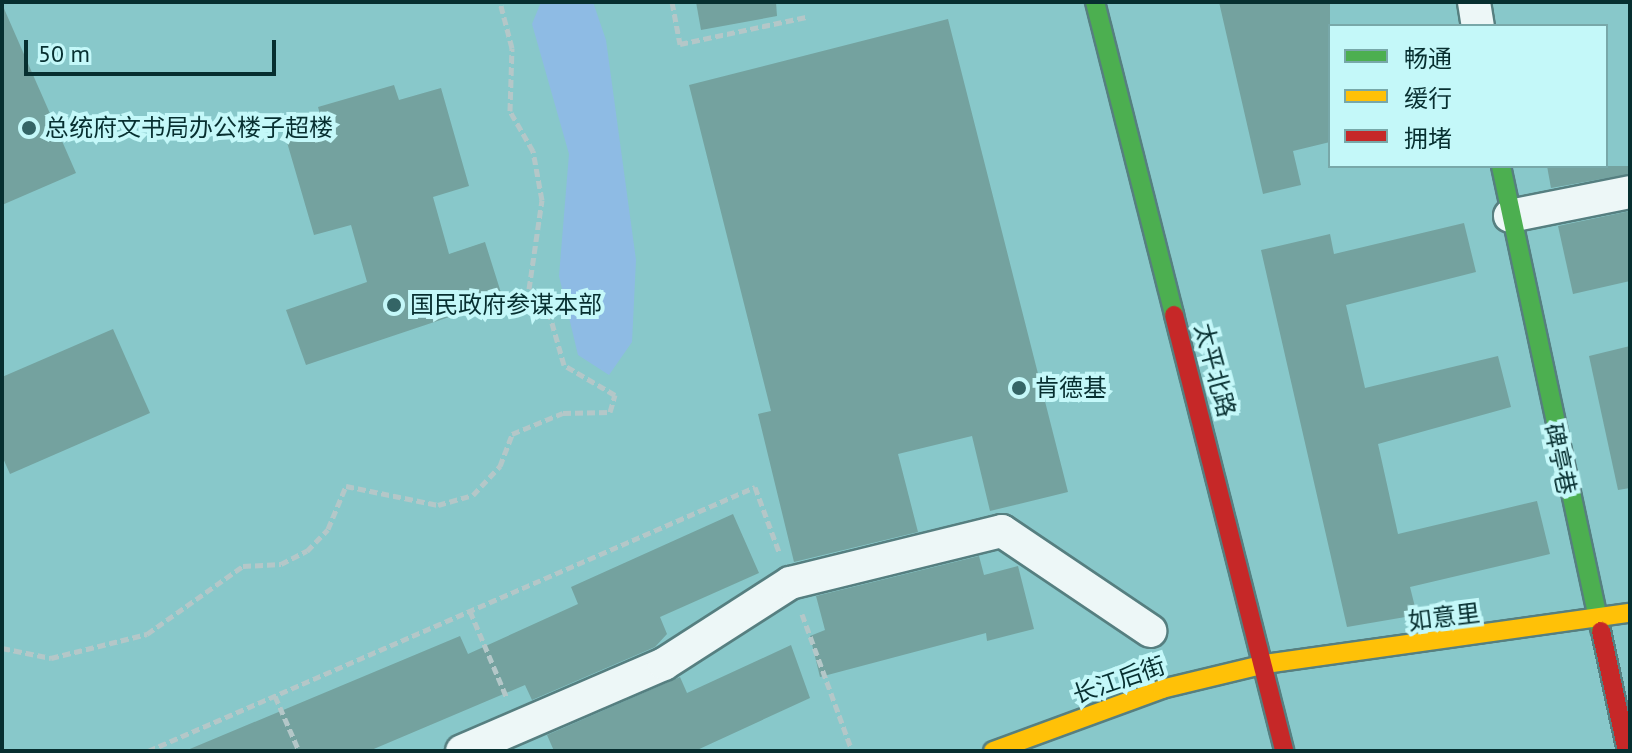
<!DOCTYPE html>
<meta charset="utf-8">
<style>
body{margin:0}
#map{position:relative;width:1632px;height:753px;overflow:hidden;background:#88c8ca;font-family:"PT Sans","Noto Sans SC",sans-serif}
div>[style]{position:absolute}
.water>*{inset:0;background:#8ebbe4}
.building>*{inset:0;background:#74a29f}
.path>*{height:5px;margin-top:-2.5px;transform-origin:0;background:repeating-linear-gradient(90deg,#b4c7c8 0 8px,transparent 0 12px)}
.roads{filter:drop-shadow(2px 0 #567f80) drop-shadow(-2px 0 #567f80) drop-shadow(0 2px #567f80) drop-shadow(0 -2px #567f80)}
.street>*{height:32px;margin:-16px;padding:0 16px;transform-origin:16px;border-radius:16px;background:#edf7f7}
.fast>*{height:18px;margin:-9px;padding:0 9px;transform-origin:9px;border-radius:9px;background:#4caf50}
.slow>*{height:18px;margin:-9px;padding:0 9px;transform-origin:9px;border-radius:9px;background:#ffc107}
.jam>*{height:18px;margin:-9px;padding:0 9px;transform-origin:9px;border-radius:9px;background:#c62828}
.dots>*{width:22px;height:22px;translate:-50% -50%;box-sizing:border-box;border:4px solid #c4f8f9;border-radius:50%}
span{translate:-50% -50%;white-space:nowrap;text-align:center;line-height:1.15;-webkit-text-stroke:8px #c4f8f9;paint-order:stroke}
.poi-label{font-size:24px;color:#072f30}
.left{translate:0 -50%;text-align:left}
.street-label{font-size:24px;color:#072f30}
.frame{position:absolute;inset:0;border:4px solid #072f30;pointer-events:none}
.legend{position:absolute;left:1328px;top:24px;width:280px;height:144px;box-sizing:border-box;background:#c4f8f9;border:2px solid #78a8a9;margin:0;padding:10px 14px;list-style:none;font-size:24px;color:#072f30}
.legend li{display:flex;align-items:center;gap:16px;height:40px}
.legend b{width:40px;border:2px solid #78a8a9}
.scale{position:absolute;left:24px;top:40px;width:252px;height:36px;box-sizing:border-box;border:4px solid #072f30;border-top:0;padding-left:10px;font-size:24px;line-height:28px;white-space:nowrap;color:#072f30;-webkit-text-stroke:6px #c4f8f9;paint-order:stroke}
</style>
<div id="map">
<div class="water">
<i style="clip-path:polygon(541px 2px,593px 2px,606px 40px,636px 260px,632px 342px,609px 375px,578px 355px,559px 276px,569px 154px,532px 24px)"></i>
</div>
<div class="building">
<i style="clip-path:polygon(696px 2px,776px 2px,777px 16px,701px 30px)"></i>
<i style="clip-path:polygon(1219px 2px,1330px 2px,1330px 142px,1293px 151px,1301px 185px,1263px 194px)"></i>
<i style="clip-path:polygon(2px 4px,76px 173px,2px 205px)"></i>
<i style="clip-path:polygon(948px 19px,1068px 492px,990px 511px,972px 436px,898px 454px,918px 532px,794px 562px,758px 414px,771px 411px,689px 85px)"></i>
<i style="clip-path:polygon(394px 85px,399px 100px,441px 88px,469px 186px,433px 197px,449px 254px,485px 242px,503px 299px,306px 365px,286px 310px,367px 282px,351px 225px,314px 235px,284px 132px,322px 121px,318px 107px)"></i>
<i style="clip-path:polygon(1547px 166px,1630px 166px,1630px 174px,1551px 188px)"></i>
<i style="clip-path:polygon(1630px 211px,1630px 281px,1573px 294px,1558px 226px)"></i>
<i style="clip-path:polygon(1464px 223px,1476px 272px,1346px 305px,1365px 388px,1498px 356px,1511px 407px,1378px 444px,1398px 534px,1537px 501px,1550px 554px,1410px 587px,1417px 615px,1347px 627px,1261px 250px,1330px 234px,1334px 254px)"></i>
<i style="clip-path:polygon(113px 329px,150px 413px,10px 474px,2px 456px,2px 377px)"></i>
<i style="clip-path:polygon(1630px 346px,1630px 488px,1618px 490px,1589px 356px)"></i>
<i style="clip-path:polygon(733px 514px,759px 573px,660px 617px,667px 634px,655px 647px,532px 700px,525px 685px,369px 751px,185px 751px,460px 636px,468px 654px,578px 604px,571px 587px)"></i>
<i style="clip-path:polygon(979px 556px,984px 575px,1018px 566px,1034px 629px,987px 641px,986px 633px,820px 677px,810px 636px,825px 630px,816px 596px)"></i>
<i style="clip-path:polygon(791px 645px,810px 698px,695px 751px,554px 751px,547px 735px,680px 677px,687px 693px)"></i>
</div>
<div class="path">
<i style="left:672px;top:2px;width:43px;rotate:79.2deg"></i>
<i style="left:680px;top:44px;width:129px;rotate:-12.1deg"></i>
<i style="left:470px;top:611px;width:95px;rotate:67deg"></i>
<i style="left:802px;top:614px;width:146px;rotate:69.9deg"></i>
<i style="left:2px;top:648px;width:50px;rotate:11.5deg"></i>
<i style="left:51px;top:658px;width:99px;rotate:-14deg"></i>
<i style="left:147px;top:634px;width:118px;rotate:-35.3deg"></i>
<i style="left:243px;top:566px;width:38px;rotate:-3deg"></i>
<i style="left:281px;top:564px;width:29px;rotate:-27deg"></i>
<i style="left:307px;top:551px;width:30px;rotate:-46deg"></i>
<i style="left:328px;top:529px;width:47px;rotate:-67.3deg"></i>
<i style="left:346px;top:486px;width:94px;rotate:11.7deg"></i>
<i style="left:438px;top:505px;width:36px;rotate:-16deg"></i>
<i style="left:473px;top:495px;width:40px;rotate:-47deg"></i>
<i style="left:500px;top:466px;width:34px;rotate:-69deg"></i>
<i style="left:512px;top:434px;width:55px;rotate:-22.4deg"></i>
<i style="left:563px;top:413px;width:47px;rotate:-1.2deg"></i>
<i style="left:610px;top:412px;width:18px;rotate:-74deg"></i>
<i style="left:615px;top:395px;width:59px;rotate:-149.5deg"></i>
<i style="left:564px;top:365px;width:51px;rotate:-105.9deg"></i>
<i style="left:550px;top:316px;width:34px;rotate:-128deg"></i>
<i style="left:529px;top:289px;width:90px;rotate:-81.7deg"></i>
<i style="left:542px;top:200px;width:50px;rotate:-100.4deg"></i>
<i style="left:533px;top:151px;width:46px;rotate:-119.9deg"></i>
<i style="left:510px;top:111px;width:63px;rotate:-88.2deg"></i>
<i style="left:512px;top:48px;width:48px;rotate:-104.6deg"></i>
<i style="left:275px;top:696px;width:60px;rotate:66.4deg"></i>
<i style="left:148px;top:751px;width:662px;rotate:-23.51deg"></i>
<i style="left:755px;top:487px;width:69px;rotate:69.7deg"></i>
</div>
<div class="roads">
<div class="street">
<i style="left:1474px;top:2px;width:24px;rotate:81deg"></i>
<i style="left:1510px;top:216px;width:122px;rotate:-11.3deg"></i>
<i style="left:462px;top:751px;width:220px;rotate:-23.3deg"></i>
<i style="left:664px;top:664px;width:150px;rotate:-32.7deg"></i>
<i style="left:790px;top:583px;width:218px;rotate:-13.8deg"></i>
<i style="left:1002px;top:531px;width:179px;rotate:34deg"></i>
</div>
<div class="fast">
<i style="left:1095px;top:2px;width:323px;rotate:75.8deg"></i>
<i style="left:1501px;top:166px;width:476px;rotate:77.9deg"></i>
</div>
<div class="slow">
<i style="left:993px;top:751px;width:180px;rotate:-20.1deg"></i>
<i style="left:1162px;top:689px;width:106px;rotate:-13.6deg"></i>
<i style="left:1265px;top:664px;width:369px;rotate:-8deg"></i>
</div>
<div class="jam">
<i style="left:1174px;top:315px;width:450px;rotate:75.8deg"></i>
<i style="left:1601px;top:631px;width:123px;rotate:77.8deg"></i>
</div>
</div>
<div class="dots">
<i style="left:29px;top:128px;background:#346566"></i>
<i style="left:394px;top:305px;background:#346566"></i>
<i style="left:1019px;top:388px;background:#346566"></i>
</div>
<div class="poi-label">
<span class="left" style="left:45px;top:128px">总统府文书局办公楼子超楼</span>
<span class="left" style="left:410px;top:305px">国民政府参谋本部</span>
<span class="left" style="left:1035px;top:388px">肯德基</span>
</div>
<div class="street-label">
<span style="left:1215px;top:370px;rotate:75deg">太平北路</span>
<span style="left:1560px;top:459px;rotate:78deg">碑亭巷</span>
<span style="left:1444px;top:617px;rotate:-7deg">如意里</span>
<span style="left:1119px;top:680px;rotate:-19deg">长江后街</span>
</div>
<div class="frame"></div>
<ul class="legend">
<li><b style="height:10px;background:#4caf50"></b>畅通</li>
<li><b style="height:10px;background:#ffc107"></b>缓行</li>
<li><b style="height:10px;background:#c62828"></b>拥堵</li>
</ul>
<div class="scale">50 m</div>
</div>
